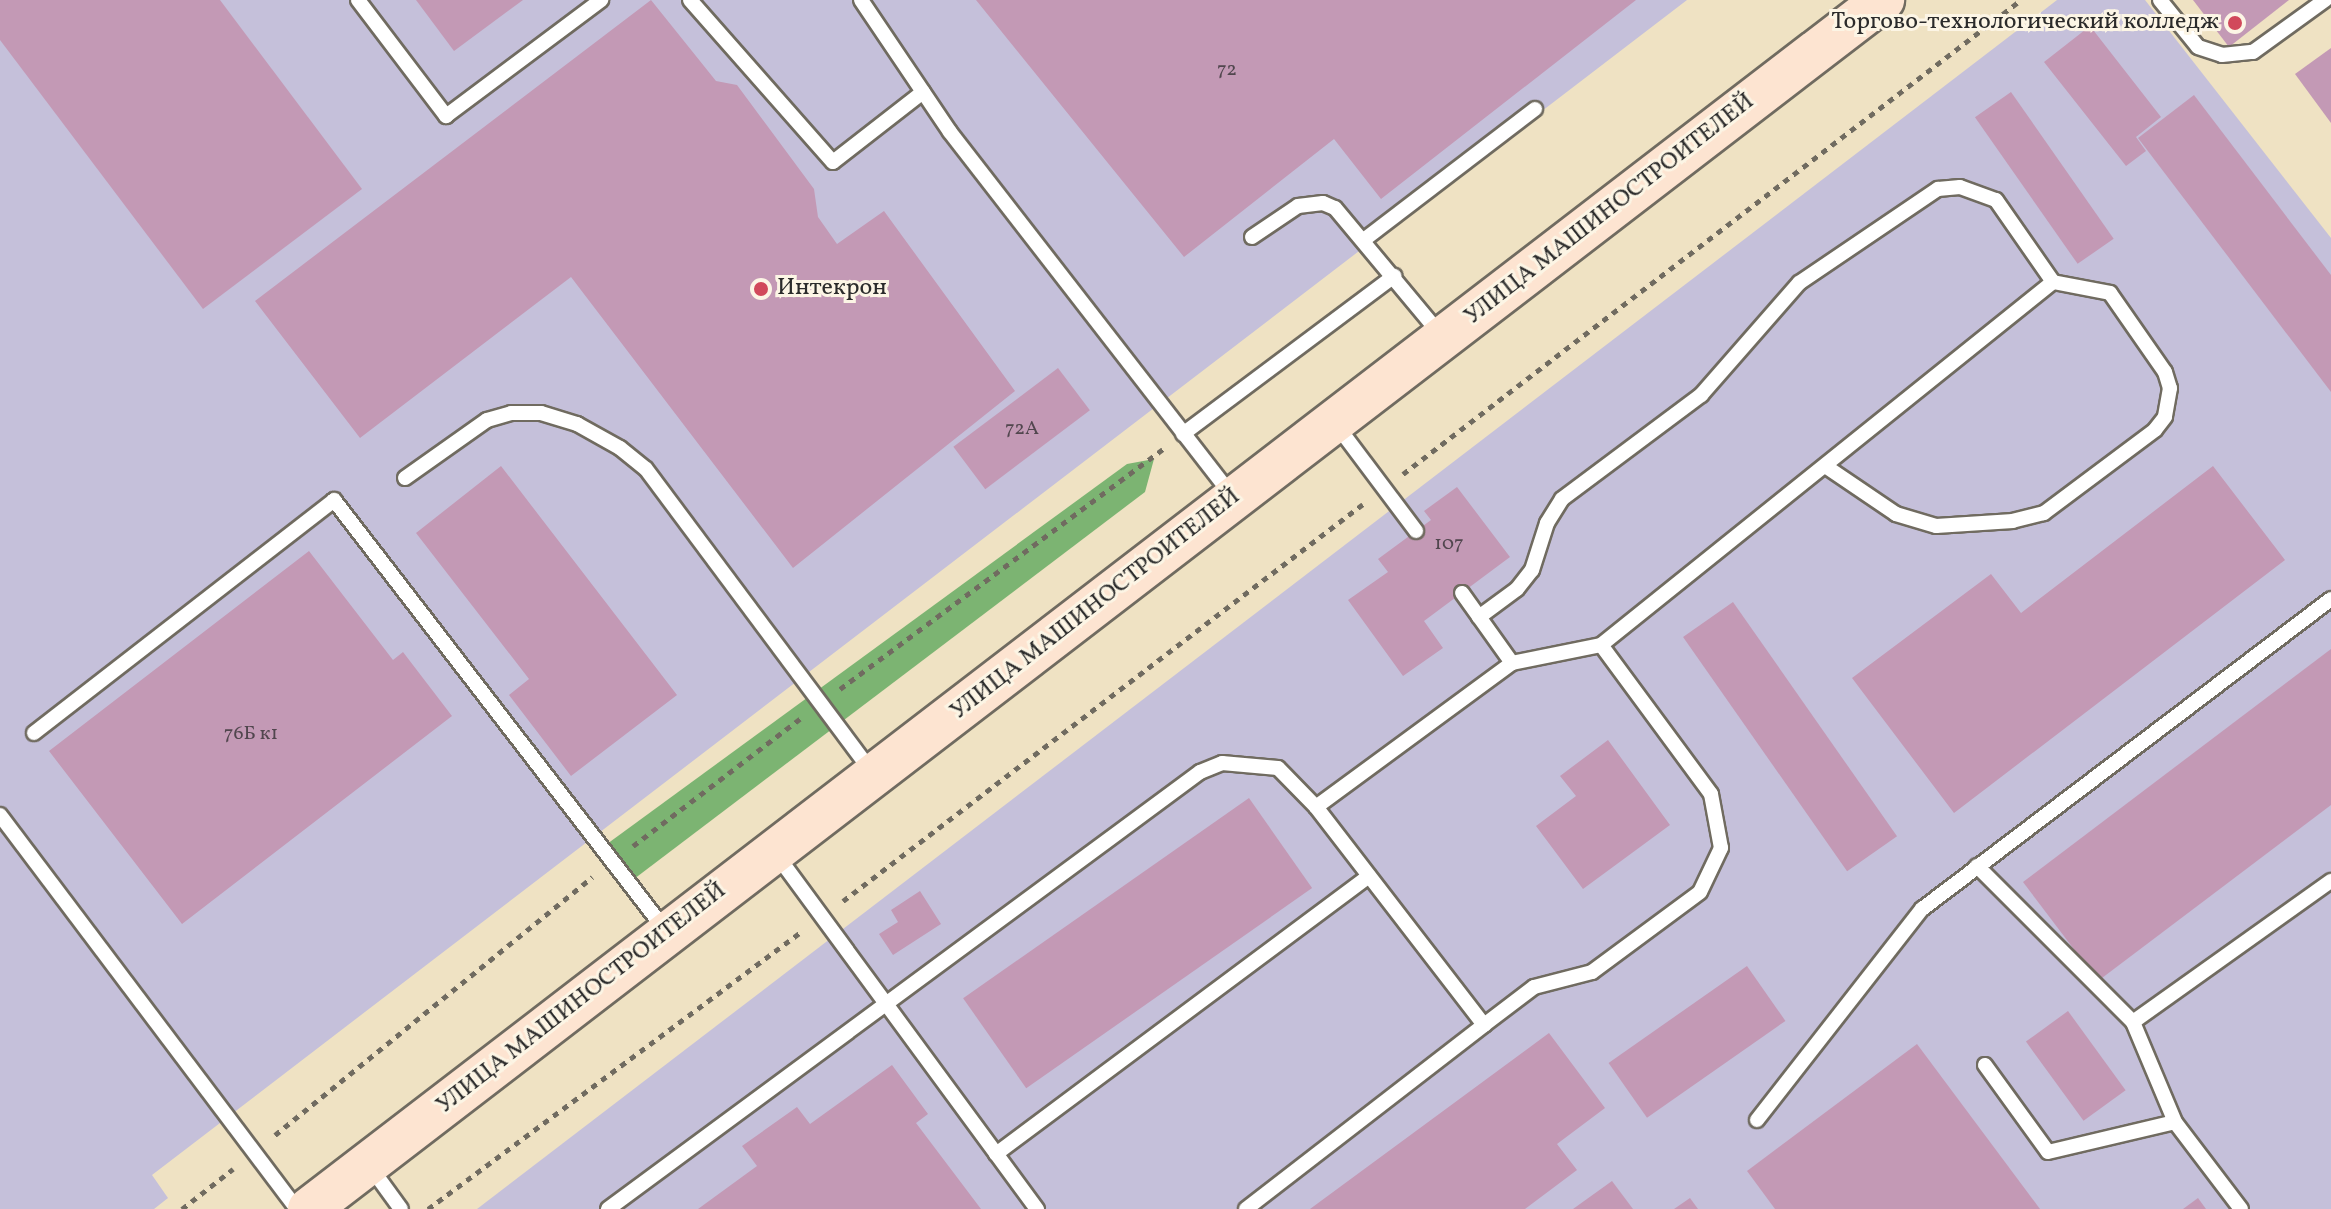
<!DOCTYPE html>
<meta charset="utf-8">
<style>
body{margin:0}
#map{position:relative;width:2331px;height:1209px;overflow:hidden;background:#efe2c3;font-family:Vollkorn,serif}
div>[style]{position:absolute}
.industrial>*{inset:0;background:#c5c0da}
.forest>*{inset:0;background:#7cb472}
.building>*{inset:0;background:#c399b5;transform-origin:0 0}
.path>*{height:5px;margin-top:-2.5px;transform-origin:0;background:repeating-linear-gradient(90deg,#706b60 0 6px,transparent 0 12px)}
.roads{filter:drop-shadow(2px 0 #706b60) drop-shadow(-2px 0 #706b60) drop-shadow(0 2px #706b60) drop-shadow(0 -2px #706b60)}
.lane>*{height:14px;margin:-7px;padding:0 7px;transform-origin:7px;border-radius:7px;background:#fff}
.secondary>*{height:42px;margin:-21px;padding:0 21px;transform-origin:21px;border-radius:21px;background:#fde4d1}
.dots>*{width:22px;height:22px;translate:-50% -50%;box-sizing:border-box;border:4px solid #fcf5e5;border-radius:50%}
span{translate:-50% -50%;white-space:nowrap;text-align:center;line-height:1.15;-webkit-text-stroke:6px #fcf5e5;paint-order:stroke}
.number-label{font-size:20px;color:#51464e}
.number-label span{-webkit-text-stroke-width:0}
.poi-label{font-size:24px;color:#2b2b2b}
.right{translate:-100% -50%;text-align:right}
.left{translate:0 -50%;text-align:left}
.street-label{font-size:24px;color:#2b2b2b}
</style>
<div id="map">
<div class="industrial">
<i style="clip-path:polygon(0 0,1687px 0,152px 1175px,168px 1198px,154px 1209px,0 1209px)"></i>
<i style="clip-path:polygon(2057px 0,2145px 0,2331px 238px,2331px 1209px,477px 1209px)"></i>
</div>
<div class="forest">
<i style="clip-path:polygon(1154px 459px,1145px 492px,634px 879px,607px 844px,1127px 464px)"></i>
</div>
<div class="building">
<i style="clip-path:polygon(0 0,220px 0,362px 189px,203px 309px,0 40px)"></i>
<i style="clip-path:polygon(416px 0,523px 0,454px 51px)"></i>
<i style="clip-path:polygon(651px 0,716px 81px,737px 85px,814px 189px,818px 217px,837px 244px,884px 211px,1015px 391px,793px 568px,571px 277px,360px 438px,255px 301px)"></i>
<i style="clip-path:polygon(976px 0,1636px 0,1381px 199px,1334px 139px,1184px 257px)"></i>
<i style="clip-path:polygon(2193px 0,2289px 0,2229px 47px)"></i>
<i style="clip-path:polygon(2090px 26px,2161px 117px,2136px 137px,2146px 151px,2126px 166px,2044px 62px)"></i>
<i style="clip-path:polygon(2331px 48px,2331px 123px,2295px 74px)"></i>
<i style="left:2011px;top:92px;width:179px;height:44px;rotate:55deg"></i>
<i style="clip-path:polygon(2194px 95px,2331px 275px,2331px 392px,2138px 138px)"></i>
<i style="left:1058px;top:368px;width:53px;height:131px;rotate:53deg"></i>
<i style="clip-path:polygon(501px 466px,677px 695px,571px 776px,509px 695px,529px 679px,416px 533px)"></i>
<i style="clip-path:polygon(2213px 466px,2285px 560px,1954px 813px,1852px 678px,1991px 574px,2021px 613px)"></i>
<i style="clip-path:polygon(1457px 487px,1510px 557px,1424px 621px,1443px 648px,1403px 676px,1348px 600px,1388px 572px,1378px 559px,1431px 520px,1424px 511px)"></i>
<i style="clip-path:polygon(309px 551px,393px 660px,403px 652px,452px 716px,182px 924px,49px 751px)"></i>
<i style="left:1733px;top:602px;width:286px;height:61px;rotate:55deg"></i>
<i style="clip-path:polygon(2331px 649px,2331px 805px,2098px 981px,2023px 882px)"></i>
<i style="clip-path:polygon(1608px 740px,1670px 825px,1583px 889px,1536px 826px,1576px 796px,1560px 776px)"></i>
<i style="left:1249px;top:798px;width:110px;height:349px;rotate:55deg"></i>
<i style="clip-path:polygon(920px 891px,941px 924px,893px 955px,879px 934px,898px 922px,891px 910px)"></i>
<i style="left:1747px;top:966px;width:67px;height:169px;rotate:55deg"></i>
<i style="left:2068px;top:1011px;width:98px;height:52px;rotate:54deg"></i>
<i style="clip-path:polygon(1549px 1033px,1605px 1108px,1557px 1144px,1577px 1170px,1525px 1209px,1310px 1209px)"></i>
<i style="clip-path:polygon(1917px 1044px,2040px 1209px,1775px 1209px,1747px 1171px)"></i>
<i style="clip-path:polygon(892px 1065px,928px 1114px,916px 1123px,981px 1209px,698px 1209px,757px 1166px,742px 1146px,797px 1107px,810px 1124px)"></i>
<i style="clip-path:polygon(1612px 1181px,1633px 1209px,1573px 1209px)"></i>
<i style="clip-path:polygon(1690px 1198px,1698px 1209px,1674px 1209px)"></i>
<i style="clip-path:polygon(2198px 1198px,2206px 1209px,2183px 1209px)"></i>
</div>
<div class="path">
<i style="left:1403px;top:474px;width:779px;rotate:-37.49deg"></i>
<i style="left:840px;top:689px;width:402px;rotate:-36.6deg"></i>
<i style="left:633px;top:846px;width:210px;rotate:-37.3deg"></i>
<i style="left:843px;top:901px;width:654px;rotate:-37.36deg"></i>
<i style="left:275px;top:1135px;width:409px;rotate:-39.1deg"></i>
<i style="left:182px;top:1209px;width:65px;rotate:-38.1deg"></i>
<i style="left:428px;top:1209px;width:467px;rotate:-36.6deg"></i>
</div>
<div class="roads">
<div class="lane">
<i style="left:358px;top:0;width:146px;rotate:52.8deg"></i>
<i style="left:446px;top:116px;width:194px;rotate:-36.8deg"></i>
<i style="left:690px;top:0;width:216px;rotate:48.6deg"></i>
<i style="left:833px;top:162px;width:114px;rotate:-37.9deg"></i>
<i style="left:861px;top:0;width:159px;rotate:56deg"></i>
<i style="left:950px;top:132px;width:458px;rotate:52.2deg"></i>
<i style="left:2160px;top:0;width:60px;rotate:51deg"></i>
<i style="left:2198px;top:47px;width:25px;rotate:18deg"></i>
<i style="left:2222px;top:55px;width:31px;rotate:-6deg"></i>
<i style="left:2253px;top:52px;width:89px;rotate:-35.8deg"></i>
<i style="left:1252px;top:237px;width:55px;rotate:-34deg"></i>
<i style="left:1298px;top:206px;width:25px;rotate:-7deg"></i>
<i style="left:1323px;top:203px;width:13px;rotate:23deg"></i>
<i style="left:1335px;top:208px;width:165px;rotate:50.2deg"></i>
<i style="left:1365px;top:239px;width:214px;rotate:-37.4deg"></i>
<i style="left:1335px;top:423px;width:135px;rotate:53.1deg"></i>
<i style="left:1183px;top:434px;width:264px;rotate:-36.8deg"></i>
<i style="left:405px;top:478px;width:100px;rotate:-35.3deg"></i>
<i style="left:487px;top:420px;width:25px;rotate:-16deg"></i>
<i style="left:511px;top:413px;width:30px"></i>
<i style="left:541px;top:413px;width:38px;rotate:17deg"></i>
<i style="left:577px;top:424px;width:49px;rotate:29.2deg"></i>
<i style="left:620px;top:448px;width:33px;rotate:39deg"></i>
<i style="left:646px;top:469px;width:379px;rotate:53.3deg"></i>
<i style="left:1479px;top:617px;width:47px;rotate:-36.4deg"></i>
<i style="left:1517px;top:589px;width:24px;rotate:-52deg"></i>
<i style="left:1532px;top:570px;width:49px;rotate:-72.3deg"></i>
<i style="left:1547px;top:523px;width:28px;rotate:-58deg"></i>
<i style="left:1562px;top:499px;width:174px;rotate:-36.8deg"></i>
<i style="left:1701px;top:395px;width:149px;rotate:-48.8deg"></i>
<i style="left:1799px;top:283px;width:168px;rotate:-34.1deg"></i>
<i style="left:1938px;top:189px;width:22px;rotate:-5deg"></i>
<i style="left:1960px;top:187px;width:38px;rotate:20deg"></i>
<i style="left:1996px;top:200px;width:100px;rotate:55.2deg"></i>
<i style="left:2053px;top:282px;width:58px;rotate:10.9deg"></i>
<i style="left:2110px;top:293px;width:96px;rotate:55.2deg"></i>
<i style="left:2165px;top:372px;width:17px;rotate:73deg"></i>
<i style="left:2170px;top:388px;width:29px;rotate:100deg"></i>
<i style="left:2165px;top:417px;width:16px;rotate:128deg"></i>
<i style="left:2155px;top:430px;width:139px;rotate:143.2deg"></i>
<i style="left:2044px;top:513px;width:32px;rotate:166deg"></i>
<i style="left:2013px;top:521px;width:77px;rotate:176.3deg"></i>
<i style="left:1936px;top:526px;width:42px;rotate:-163.3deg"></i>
<i style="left:1896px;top:514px;width:86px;rotate:-145.9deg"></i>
<i style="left:1601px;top:645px;width:580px;rotate:-38.77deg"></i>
<i style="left:34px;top:733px;width:380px;rotate:-37.8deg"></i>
<i style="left:334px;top:500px;width:544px;rotate:52.39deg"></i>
<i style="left:0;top:815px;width:493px;rotate:53deg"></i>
<i style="left:776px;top:854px;width:441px;rotate:53.7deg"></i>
<i style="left:1977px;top:866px;width:221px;rotate:45deg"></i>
<i style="left:1484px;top:1025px;width:63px;rotate:-37.2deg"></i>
<i style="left:1534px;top:987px;width:60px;rotate:-14.5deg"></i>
<i style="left:1592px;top:972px;width:134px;rotate:-36.5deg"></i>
<i style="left:1700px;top:892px;width:49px;rotate:-64.5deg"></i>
<i style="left:1721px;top:848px;width:55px;rotate:-100.5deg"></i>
<i style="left:1711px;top:794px;width:185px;rotate:-126.4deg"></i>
<i style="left:1601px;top:645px;width:91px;rotate:168.6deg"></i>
<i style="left:1985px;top:1065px;width:107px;rotate:54.1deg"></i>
<i style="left:2048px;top:1152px;width:130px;rotate:-13.3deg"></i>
<i style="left:1757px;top:1120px;width:268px;rotate:-52deg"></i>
<i style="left:1922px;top:909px;width:513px;rotate:-37.16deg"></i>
<i style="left:996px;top:1154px;width:465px;rotate:-36.7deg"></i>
<i style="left:369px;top:1165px;width:54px;rotate:54deg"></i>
<i style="left:608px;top:1209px;width:736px;rotate:-36.43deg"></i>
<i style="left:1200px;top:772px;width:24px;rotate:-22deg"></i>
<i style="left:1222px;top:763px;width:56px;rotate:5.1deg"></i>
<i style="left:1278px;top:768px;width:54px;rotate:45.7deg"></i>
<i style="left:1246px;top:1209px;width:301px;rotate:-37.7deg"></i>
<i style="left:1484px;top:1025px;width:275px;rotate:-127.6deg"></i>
<i style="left:1316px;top:807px;width:243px;rotate:-36.3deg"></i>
<i style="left:1512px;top:663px;width:86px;rotate:-125.5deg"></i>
<i style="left:2241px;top:1209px;width:109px;rotate:-127.2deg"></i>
<i style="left:2175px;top:1122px;width:108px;rotate:-112.8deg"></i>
<i style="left:2133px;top:1022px;width:243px;rotate:-35.5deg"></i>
</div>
<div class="secondary">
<i style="left:309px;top:1209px;width:1985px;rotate:-37.53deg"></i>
</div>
</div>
<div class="dots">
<i style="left:2235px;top:23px;background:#d1495b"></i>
<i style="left:761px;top:289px;background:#d1495b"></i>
</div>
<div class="number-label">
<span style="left:1227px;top:70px">72</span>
<span style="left:1022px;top:429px">72А</span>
<span style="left:1449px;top:544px">107</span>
<span style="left:251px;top:734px">76Б к1</span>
</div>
<div class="poi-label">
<span class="right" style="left:2219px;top:23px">Торгово-технологический колледж</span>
<span class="left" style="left:777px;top:289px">Интекрон</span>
</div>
<div class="street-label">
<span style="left:1610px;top:210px;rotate:-38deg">УЛИЦА МАШИНОСТРОИТЕЛЕЙ</span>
<span style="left:1096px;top:605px;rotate:-38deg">УЛИЦА МАШИНОСТРОИТЕЛЕЙ</span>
<span style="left:582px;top:999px;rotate:-38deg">УЛИЦА МАШИНОСТРОИТЕЛЕЙ</span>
</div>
</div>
